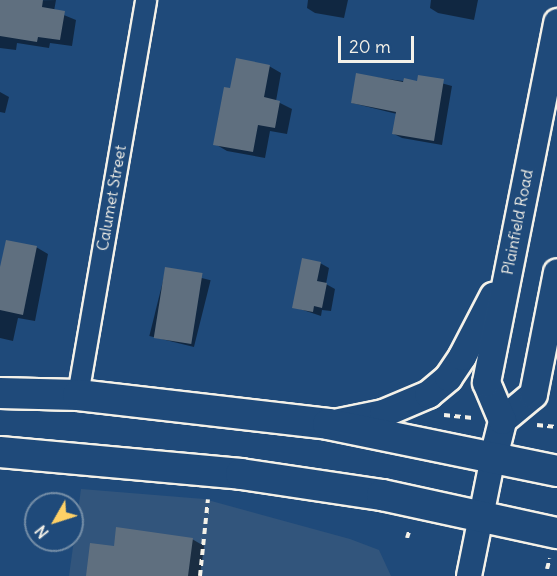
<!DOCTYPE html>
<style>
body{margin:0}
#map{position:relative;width:557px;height:576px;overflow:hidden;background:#1f4a7a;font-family:Delius,sans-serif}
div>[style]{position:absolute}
.built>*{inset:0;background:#32557c}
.shadow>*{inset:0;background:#0007;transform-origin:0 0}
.building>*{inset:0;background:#5f6f7f;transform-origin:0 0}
.path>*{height:4px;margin-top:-2px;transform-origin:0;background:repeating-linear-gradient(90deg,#f4f1e8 0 6px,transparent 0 10.5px)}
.roads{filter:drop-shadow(2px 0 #f4f1e8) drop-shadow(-2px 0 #f4f1e8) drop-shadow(0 2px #f4f1e8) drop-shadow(0 -2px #f4f1e8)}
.minor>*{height:20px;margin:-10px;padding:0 10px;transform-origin:10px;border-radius:10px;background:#1f4a7a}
.tertiary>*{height:24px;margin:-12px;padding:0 12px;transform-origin:12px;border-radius:12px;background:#1f4a7a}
.secondary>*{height:27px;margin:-13.5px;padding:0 13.5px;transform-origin:13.5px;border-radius:13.5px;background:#1f4a7a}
.primary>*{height:30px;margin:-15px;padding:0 15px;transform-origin:15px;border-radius:15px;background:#1f4a7a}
span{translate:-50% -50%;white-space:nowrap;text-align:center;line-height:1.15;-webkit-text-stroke:5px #1f4a7a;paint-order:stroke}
.street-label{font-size:16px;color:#f4f1e8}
.north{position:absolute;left:24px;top:492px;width:60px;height:60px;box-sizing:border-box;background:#1f4a7a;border:2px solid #748da6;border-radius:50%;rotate:231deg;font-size:16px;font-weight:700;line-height:24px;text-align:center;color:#f4f1e8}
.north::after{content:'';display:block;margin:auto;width:21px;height:27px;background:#ffd166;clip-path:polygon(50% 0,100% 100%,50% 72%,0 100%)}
.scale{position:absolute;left:338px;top:36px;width:76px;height:27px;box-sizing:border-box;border:3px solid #f4f1e8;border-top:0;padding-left:8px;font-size:18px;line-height:21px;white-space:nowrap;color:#f4f1e8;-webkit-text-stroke:4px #1f4a7a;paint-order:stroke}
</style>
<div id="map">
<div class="built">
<i style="clip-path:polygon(81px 489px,204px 499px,350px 539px,379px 550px,391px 576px,69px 576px)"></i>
</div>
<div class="shadow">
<i style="clip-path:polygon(56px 0,54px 11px,76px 20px,72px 46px,50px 43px,49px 48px,17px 43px,16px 50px,0 48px,0 1px)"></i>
<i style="clip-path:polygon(308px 0,348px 0,344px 18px,315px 13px,307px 8px)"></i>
<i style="clip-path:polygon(431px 0,478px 0,474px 20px,438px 13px,430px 8px)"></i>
<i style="clip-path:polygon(269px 66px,281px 73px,276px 101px,292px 109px,287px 134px,270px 131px,265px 158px,227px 151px,215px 144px,231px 90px)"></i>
<i style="clip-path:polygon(357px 75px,418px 83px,419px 77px,452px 86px,442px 145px,402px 138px,394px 134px,397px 114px,352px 103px)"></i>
<i style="clip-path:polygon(0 92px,9px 97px,5px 113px,0 112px)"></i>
<i style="clip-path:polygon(36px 247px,48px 254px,35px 321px,18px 318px,13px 341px,0 338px,0 270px)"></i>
<i style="clip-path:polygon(320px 263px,329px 268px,326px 284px,335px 289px,331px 311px,322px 310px,321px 316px,294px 307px)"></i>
<i style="left:166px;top:269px;width:46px;height:69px;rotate:14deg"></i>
<i style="clip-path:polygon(192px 539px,204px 546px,200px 576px,88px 576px,115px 548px)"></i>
</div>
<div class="building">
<i style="clip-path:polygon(0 0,43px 0,42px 7px,65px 11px,60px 40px,38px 37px,37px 42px,0 36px)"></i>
<i style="clip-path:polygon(236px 58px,270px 65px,264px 97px,280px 101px,275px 128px,258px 125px,253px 152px,213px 145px,224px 87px,230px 88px)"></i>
<i style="clip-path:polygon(356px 73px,403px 82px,404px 78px,417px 81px,418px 75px,444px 79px,434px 141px,392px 134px,396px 112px,351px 103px)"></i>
<i style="clip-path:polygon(6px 240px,37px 246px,23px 315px,0 310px,0 267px)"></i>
<i style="clip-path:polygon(302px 258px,321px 262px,317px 281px,327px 283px,322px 308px,314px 306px,313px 312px,292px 308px)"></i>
<i style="left:165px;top:267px;width:38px;height:72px;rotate:9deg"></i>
<i style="clip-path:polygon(116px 527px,193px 538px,188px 576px,86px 576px,90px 543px,114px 546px)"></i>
</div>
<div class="path">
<i style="left:444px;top:415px;width:29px;rotate:6deg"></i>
<i style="left:537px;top:425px;width:20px;rotate:6deg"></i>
<i style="left:407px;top:538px;width:9px;rotate:-72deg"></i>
<i style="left:547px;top:569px;width:11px;rotate:-75deg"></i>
<i style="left:200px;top:576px;width:77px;rotate:-84.1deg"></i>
</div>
<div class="roads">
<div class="minor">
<i style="left:78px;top:395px;width:401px;rotate:-80.2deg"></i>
</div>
<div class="tertiary">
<i style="left:469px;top:576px;width:121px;rotate:-78.6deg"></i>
</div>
<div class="secondary">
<i style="left:502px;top:420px;width:40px;rotate:-40deg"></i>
<i style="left:533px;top:394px;width:124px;rotate:-78.9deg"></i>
<i style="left:329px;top:424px;width:55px;rotate:-11.5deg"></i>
<i style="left:383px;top:413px;width:49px;rotate:-22.9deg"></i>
<i style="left:428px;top:394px;width:26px;rotate:-40deg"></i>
<i style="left:448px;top:377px;width:25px;rotate:-56deg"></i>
<i style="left:462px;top:356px;width:68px;rotate:-62.7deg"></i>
<i style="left:493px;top:457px;width:38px;rotate:-76deg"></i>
<i style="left:502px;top:420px;width:41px;rotate:-112.8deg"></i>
<i style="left:486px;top:382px;width:367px;rotate:-78.8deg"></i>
</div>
<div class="primary">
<i style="left:0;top:393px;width:78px;rotate:1.5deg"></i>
<i style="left:78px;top:395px;width:252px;rotate:6.6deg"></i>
<i style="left:328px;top:424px;width:234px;rotate:11.6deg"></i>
<i style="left:0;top:452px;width:242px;rotate:5.2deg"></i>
<i style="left:241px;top:474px;width:143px;rotate:8.5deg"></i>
<i style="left:382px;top:495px;width:179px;rotate:12.3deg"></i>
</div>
</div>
<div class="street-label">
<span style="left:111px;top:198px;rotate:-80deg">Calumet Street</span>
<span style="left:517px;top:222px;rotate:-79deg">Plainfield Road</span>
</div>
<div class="north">N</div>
<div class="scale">20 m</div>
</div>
